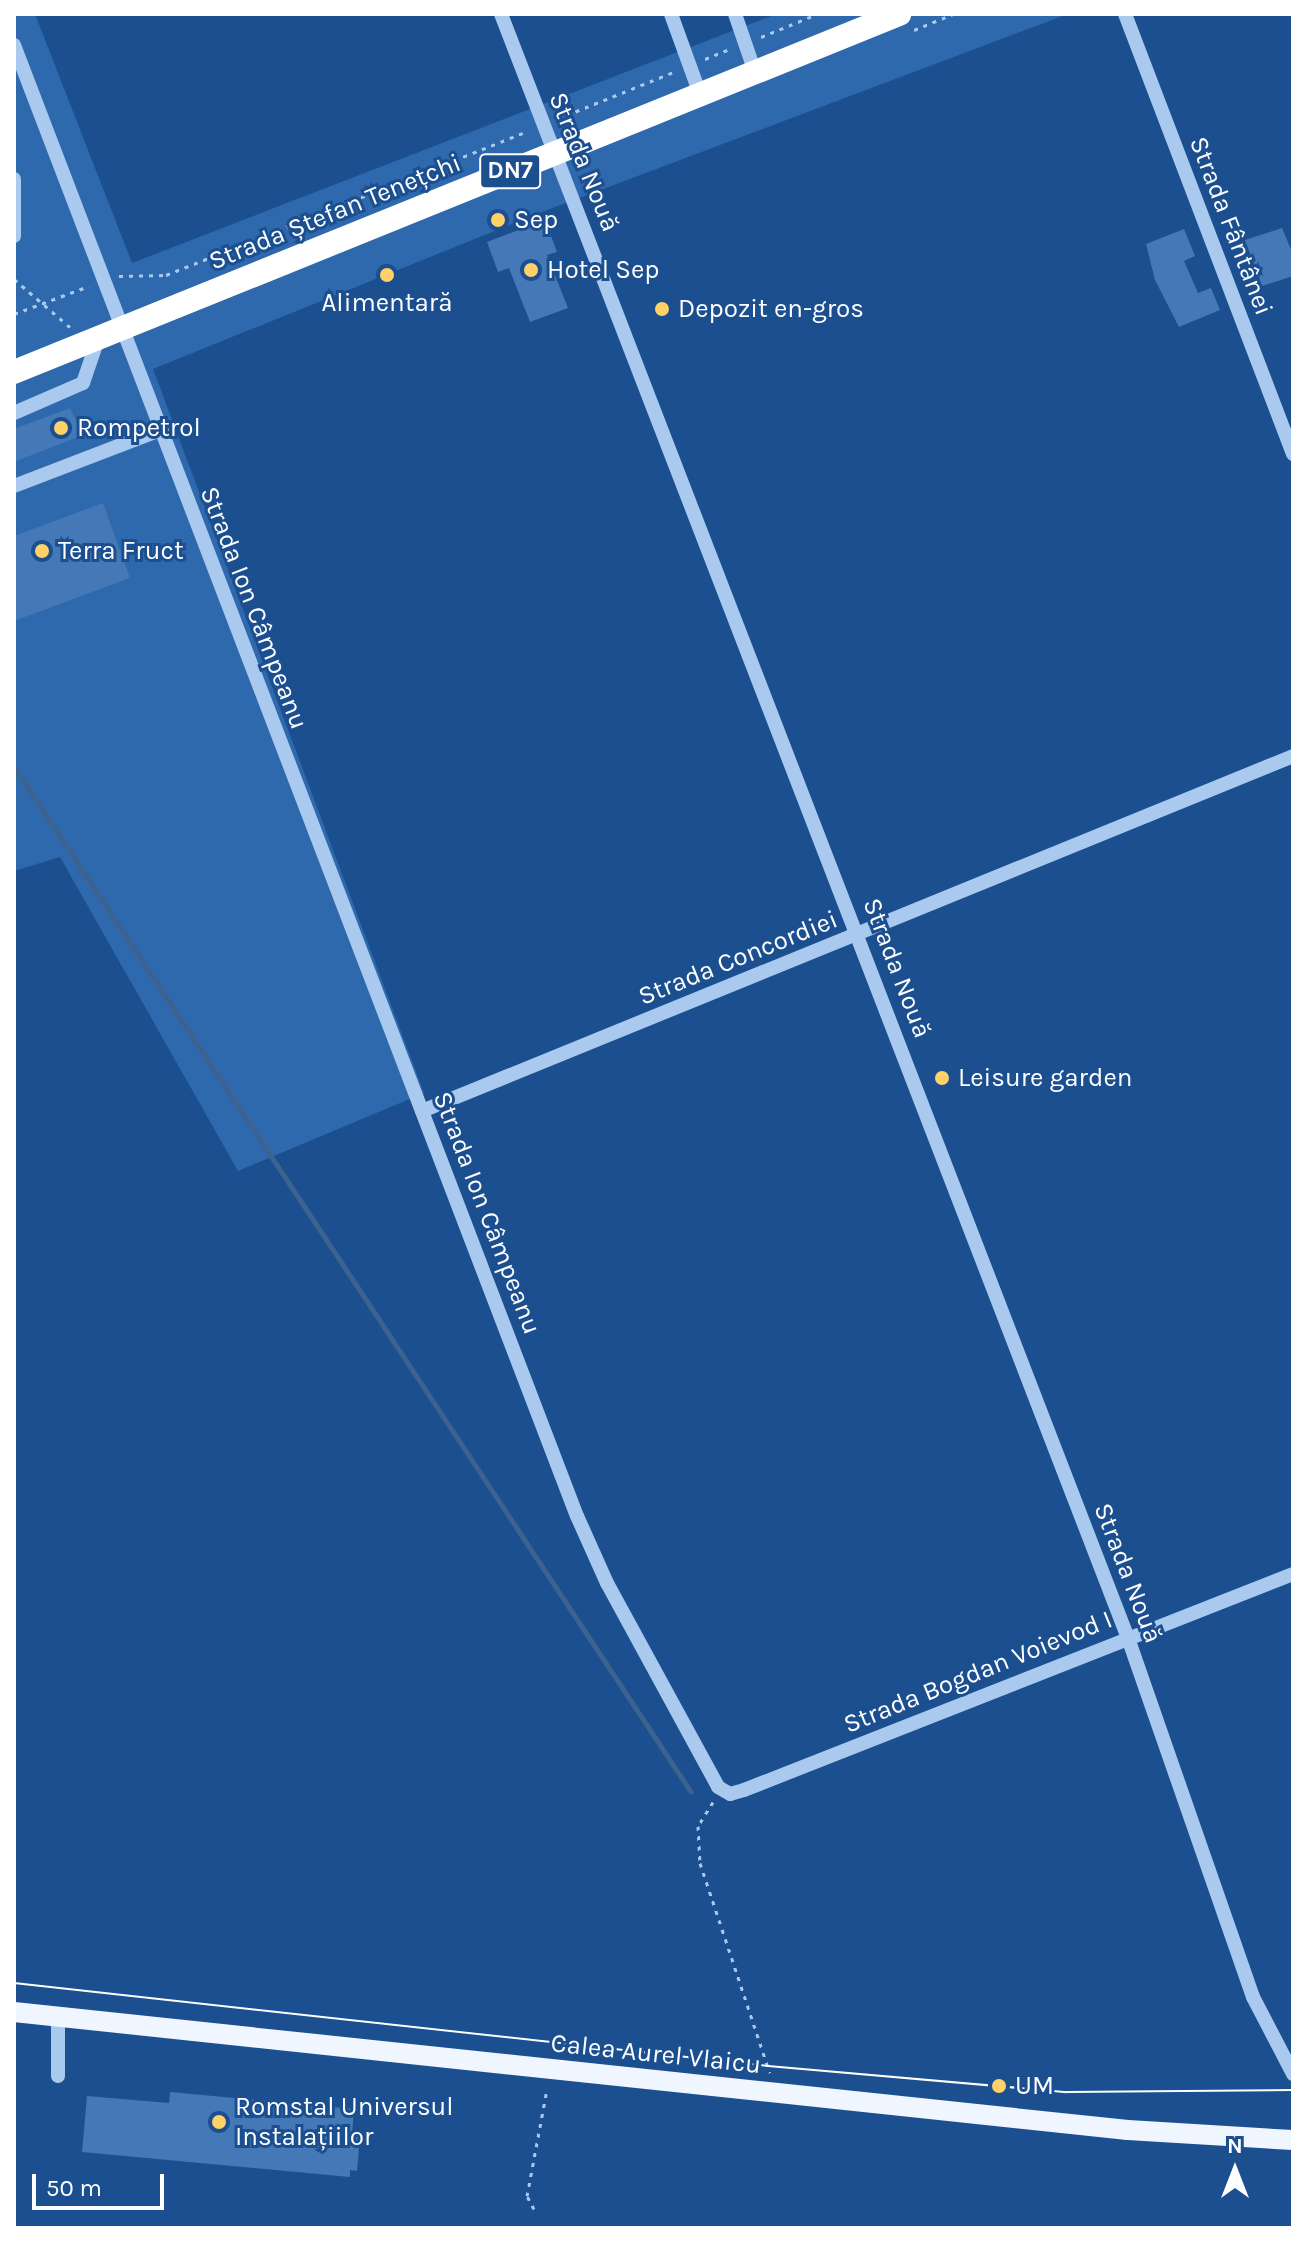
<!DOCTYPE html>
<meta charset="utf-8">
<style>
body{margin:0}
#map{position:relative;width:1307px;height:2242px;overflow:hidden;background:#1b4f8f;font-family:Karla,sans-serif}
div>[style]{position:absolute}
.green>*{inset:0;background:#2e69ad}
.stream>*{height:5px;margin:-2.5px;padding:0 2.5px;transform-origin:2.5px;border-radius:2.5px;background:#3c6290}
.building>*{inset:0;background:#4478b7}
.path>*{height:3px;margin-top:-1.5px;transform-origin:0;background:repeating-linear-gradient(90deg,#a9c9ee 0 4px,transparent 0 10px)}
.minor>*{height:14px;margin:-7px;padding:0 7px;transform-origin:7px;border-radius:7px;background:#a9c9ee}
.major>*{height:20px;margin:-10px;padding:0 10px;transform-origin:10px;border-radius:10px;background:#f0f6ff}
.highway>*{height:24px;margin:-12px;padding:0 12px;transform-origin:12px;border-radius:12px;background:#fff}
.tram>*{height:2px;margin:-1px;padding:0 1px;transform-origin:1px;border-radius:1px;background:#fff}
.dots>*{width:22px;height:22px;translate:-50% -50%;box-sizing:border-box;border:4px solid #1b4f8f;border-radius:50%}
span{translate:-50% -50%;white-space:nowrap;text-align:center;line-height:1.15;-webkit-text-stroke:6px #1b4f8f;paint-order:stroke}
.shield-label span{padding:2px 6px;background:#1b4f8f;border:2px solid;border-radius:6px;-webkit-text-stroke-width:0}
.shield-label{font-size:24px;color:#fff;font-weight:700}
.street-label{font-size:26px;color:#fff}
.poi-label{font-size:26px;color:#fff}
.left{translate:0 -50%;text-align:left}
.frame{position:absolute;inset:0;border:16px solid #fff;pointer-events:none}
.north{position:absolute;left:1195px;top:2130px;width:80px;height:80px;-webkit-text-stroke:6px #1b4f8f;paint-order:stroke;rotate:0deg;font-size:22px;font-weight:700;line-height:32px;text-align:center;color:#fff}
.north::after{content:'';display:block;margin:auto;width:28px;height:36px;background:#fff;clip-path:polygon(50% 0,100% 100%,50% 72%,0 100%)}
.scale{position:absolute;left:32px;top:2174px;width:132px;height:36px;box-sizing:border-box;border:4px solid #fff;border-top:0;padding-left:10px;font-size:24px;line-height:28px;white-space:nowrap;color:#fff;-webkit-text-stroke:6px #1b4f8f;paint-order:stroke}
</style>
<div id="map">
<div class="green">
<i style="clip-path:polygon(14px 14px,35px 14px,132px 263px,776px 14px,1068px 14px,534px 215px,153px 369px,424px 1093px,238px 1171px,60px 857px,14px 871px)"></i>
</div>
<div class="stream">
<i style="left:14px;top:767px;width:1228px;rotate:56.56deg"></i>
</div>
<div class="building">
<i style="clip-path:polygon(545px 220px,557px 252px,547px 255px,568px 308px,530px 322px,509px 268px,498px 272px,487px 242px)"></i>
<i style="clip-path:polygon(1282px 228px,1293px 254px,1293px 276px,1262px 286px,1245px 240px)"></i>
<i style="clip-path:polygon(1184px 229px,1195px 256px,1184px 261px,1198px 293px,1211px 288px,1220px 310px,1179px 327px,1155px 280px,1146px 244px)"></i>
<i style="clip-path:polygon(70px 408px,83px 435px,14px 462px,14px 429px)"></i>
<i style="clip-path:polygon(103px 503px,130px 578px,14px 621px,14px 536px)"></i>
<i style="clip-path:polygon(170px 2092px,354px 2109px,352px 2135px,360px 2136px,357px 2171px,350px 2170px,350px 2177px,82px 2152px,87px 2096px,169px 2103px)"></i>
</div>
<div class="path">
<i style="left:914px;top:30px;width:42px;rotate:-22.3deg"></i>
<i style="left:761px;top:37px;width:61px;rotate:-22.3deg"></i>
<i style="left:705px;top:59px;width:29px;rotate:-22deg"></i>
<i style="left:557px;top:119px;width:128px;rotate:-22deg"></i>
<i style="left:119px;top:276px;width:47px;rotate:-1.2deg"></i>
<i style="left:166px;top:275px;width:389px;rotate:-21.7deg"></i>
<i style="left:14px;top:279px;width:75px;rotate:40.7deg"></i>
<i style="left:14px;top:314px;width:80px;rotate:-20.5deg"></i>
<i style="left:713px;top:1802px;width:28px;rotate:122deg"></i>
<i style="left:698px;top:1826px;width:37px;rotate:87deg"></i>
<i style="left:700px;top:1863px;width:221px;rotate:71.6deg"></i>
<i style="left:534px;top:2209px;width:15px;rotate:-118deg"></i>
<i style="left:527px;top:2196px;width:109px;rotate:-79.4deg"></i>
</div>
<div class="minor">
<i style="left:501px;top:14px;width:1741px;rotate:68.89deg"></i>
<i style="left:1128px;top:1638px;width:380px;rotate:70.8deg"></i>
<i style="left:1253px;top:1997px;width:87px;rotate:62.5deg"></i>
<i style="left:671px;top:14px;width:85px;rotate:70.1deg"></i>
<i style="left:735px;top:14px;width:61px;rotate:71deg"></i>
<i style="left:1125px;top:14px;width:471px;rotate:69.1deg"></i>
<i style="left:14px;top:45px;width:1575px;rotate:69.06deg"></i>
<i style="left:577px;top:1516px;width:73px;rotate:65.9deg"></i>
<i style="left:607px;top:1583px;width:232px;rotate:61.4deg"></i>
<i style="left:718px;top:1787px;width:14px;rotate:30deg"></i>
<i style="left:730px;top:1794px;width:15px;rotate:-16deg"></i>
<i style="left:744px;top:1790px;width:590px;rotate:-21.48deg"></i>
<i style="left:14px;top:179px;width:57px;rotate:90deg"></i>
<i style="left:14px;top:413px;width:75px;rotate:-23.5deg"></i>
<i style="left:83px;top:383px;width:46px;rotate:-71.2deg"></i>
<i style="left:14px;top:486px;width:156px;rotate:-21deg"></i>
<i style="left:422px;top:1111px;width:941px;rotate:-22.17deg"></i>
<i style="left:58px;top:2017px;width:59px;rotate:90deg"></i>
</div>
<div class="major">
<i style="left:14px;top:2012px;width:1120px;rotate:6.05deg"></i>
<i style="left:1128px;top:2130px;width:165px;rotate:3.5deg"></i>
</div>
<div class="highway">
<i style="left:14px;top:372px;width:955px;rotate:-22.02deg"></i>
</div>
<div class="tram">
<i style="left:14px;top:1983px;width:759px;rotate:6.28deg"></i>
<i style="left:768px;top:2066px;width:300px;rotate:5deg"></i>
<i style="left:1067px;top:2092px;width:226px;rotate:-0.5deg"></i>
</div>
<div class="dots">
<i style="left:498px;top:220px;background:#ffd166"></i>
<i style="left:531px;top:270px;background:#ffd166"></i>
<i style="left:387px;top:275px;background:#ffd166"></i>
<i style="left:662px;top:309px;background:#ffd166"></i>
<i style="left:61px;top:428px;background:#ffd166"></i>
<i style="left:42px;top:551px;background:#ffd166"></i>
<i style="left:942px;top:1078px;background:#ffd166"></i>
<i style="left:999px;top:2086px;background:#ffd166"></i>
<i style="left:219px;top:2122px;background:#ffd166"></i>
</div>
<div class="shield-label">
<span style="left:510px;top:171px">DN7</span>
</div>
<div class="street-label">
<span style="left:584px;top:162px;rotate:68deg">Strada Nouă</span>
<span style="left:335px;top:212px;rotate:-22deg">Strada Ștefan Tenețchi</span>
<span style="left:1231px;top:226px;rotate:69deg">Strada Fântânei</span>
<span style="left:254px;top:608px;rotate:69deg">Strada Ion Câmpeanu</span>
<span style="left:738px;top:958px;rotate:-22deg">Strada Concordiei</span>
<span style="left:897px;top:968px;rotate:69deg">Strada Nouă</span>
<span style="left:487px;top:1213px;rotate:69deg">Strada Ion Câmpeanu</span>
<span style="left:1128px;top:1573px;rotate:69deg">Strada Nouă</span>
<span style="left:978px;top:1672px;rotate:-22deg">Strada Bogdan Voievod I</span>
<span style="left:656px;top:2054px;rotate:6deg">Calea Aurel Vlaicu</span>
</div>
<div class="poi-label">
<span class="left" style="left:514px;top:220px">Sep</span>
<span class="left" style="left:547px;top:270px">Hotel Sep</span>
<span style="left:387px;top:303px">Alimentară</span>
<span class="left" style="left:678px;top:309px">Depozit en-gros</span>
<span class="left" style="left:77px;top:428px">Rompetrol</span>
<span class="left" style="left:58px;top:551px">Terra Fruct</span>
<span class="left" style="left:958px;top:1078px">Leisure garden</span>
<span class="left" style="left:1015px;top:2086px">UM</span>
<span class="left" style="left:235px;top:2122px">Romstal Universul<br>Instalațiilor</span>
</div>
<div class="frame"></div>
<div class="north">N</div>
<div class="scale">50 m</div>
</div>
